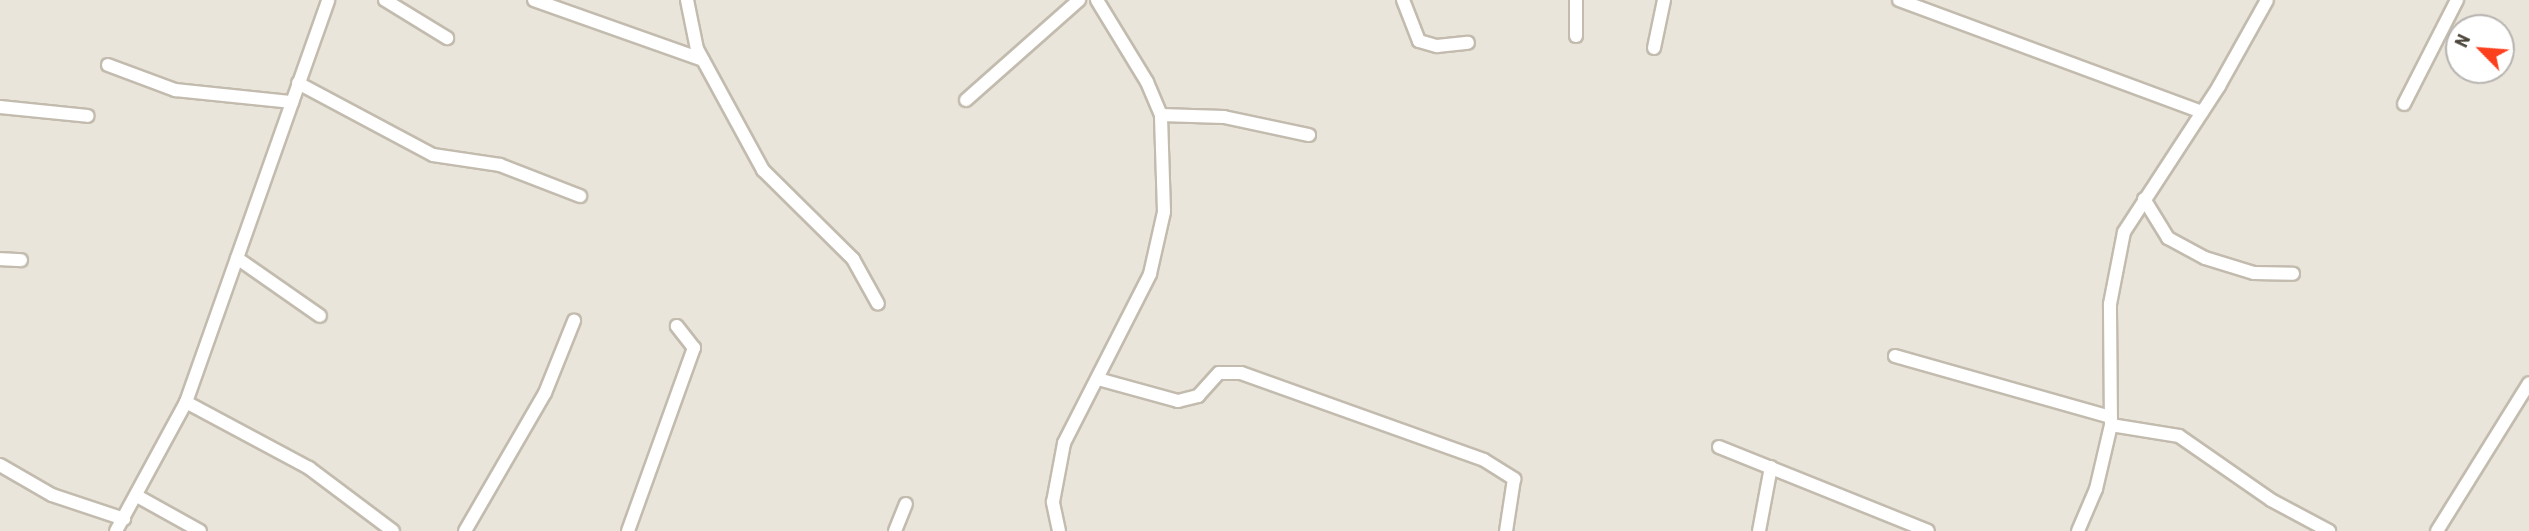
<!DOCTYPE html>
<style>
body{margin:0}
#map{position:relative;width:2529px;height:531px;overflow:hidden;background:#f6f3ec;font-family:"Roboto Condensed",sans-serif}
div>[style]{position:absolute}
.residential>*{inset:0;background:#eae5da}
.roads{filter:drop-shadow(2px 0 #c2bbae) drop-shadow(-2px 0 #c2bbae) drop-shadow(0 2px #c2bbae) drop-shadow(0 -2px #c2bbae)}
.street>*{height:12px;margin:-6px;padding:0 6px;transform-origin:6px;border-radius:6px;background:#fff}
span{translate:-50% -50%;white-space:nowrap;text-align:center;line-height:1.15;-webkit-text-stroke:5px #fff;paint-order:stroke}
.north{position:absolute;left:2445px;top:14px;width:70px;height:70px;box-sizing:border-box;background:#fff;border:2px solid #b7b4b0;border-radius:50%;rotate:295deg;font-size:19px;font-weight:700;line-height:28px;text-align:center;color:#4b4439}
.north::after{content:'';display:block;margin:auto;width:24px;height:32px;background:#fc3f1d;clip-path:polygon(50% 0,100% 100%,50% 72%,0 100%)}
</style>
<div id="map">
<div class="residential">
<i style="clip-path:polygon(evenodd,0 0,2529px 0,2529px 531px,0 531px,0 0,2459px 28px,2501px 28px,2501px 70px,2459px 70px,2459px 28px)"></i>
</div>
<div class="roads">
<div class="street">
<i style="left:385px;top:0;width:73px;rotate:31.5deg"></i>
<i style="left:534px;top:0;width:179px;rotate:19.5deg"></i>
<i style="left:687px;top:0;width:50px;rotate:78.5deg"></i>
<i style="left:697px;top:49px;width:138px;rotate:61.4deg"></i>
<i style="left:763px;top:170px;width:127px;rotate:44.7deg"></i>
<i style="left:853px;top:259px;width:51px;rotate:60.9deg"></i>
<i style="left:1403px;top:0;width:44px;rotate:68.7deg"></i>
<i style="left:1419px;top:41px;width:19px;rotate:16deg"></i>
<i style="left:1437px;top:46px;width:31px;rotate:-6deg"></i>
<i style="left:1576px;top:0;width:36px;rotate:90deg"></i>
<i style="left:1899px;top:0;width:323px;rotate:20.3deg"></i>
<i style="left:1654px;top:48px;width:49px;rotate:-78.2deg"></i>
<i style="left:108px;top:65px;width:72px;rotate:20.5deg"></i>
<i style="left:175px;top:90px;width:118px;rotate:5.9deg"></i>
<i style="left:298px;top:83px;width:153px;rotate:28.1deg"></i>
<i style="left:433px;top:155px;width:68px;rotate:8.5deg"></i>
<i style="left:500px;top:165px;width:86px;rotate:21.2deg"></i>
<i style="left:966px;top:100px;width:151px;rotate:-41.5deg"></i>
<i style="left:2404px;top:104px;width:117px;rotate:-63deg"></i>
<i style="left:0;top:107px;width:88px;rotate:5.8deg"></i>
<i style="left:1161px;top:115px;width:63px;rotate:1.8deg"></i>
<i style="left:1224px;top:117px;width:87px;rotate:12deg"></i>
<i style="left:2144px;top:199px;width:46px;rotate:58.4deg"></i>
<i style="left:2168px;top:238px;width:42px;rotate:28.4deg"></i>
<i style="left:2205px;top:258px;width:51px;rotate:17deg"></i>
<i style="left:2254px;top:273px;width:39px;rotate:1deg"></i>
<i style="left:237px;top:258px;width:101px;rotate:34.9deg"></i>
<i style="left:0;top:259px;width:21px;rotate:3deg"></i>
<i style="left:1895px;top:356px;width:224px;rotate:15.8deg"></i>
<i style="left:1098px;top:379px;width:83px;rotate:15.4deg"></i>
<i style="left:1178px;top:401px;width:21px;rotate:-14deg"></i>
<i style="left:1198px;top:396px;width:31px;rotate:-48deg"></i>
<i style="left:1219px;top:373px;width:22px"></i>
<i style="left:1241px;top:373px;width:258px;rotate:19.7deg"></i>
<i style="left:1484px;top:460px;width:36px;rotate:32deg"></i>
<i style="left:1514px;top:479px;width:53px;rotate:98.7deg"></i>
<i style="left:186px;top:402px;width:140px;rotate:28.2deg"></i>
<i style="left:309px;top:468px;width:105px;rotate:36.9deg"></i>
<i style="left:2111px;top:425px;width:69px;rotate:9.2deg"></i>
<i style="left:2179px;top:436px;width:112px;rotate:34.8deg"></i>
<i style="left:2271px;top:500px;width:66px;rotate:28.1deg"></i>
<i style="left:1719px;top:447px;width:225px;rotate:21.9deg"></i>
<i style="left:0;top:465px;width:60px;rotate:30deg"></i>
<i style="left:52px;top:495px;width:76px;rotate:18.4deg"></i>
<i style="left:137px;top:496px;width:72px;rotate:29.1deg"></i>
<i style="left:116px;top:531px;width:147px;rotate:-61.5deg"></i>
<i style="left:186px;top:402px;width:426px;rotate:-70.5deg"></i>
<i style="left:465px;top:531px;width:160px;rotate:-59.9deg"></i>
<i style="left:545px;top:393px;width:78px;rotate:-68.1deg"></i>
<i style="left:628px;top:531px;width:195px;rotate:-70.2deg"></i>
<i style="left:694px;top:348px;width:28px;rotate:-128deg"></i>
<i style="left:895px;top:531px;width:29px;rotate:-68deg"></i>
<i style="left:1059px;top:531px;width:30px;rotate:-102deg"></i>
<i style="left:1053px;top:502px;width:60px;rotate:-79.4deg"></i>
<i style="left:1064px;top:443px;width:190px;rotate:-63deg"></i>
<i style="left:1150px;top:274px;width:64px;rotate:-77.3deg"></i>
<i style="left:1164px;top:212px;width:97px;rotate:-91.8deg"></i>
<i style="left:1161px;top:115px;width:36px;rotate:-113deg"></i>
<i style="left:1147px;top:82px;width:96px;rotate:-121.4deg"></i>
<i style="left:1759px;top:531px;width:65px;rotate:-79.4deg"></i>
<i style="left:2078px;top:531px;width:46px;rotate:-66.8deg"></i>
<i style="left:2096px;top:489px;width:66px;rotate:-76.8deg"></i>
<i style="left:2111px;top:425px;width:121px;rotate:-90.5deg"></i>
<i style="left:2110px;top:304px;width:73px;rotate:-79deg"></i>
<i style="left:2124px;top:232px;width:174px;rotate:-56.9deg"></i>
<i style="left:2219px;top:86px;width:98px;rotate:-60.8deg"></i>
<i style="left:2437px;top:531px;width:174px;rotate:-58.1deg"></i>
</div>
</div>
<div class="north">N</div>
</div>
